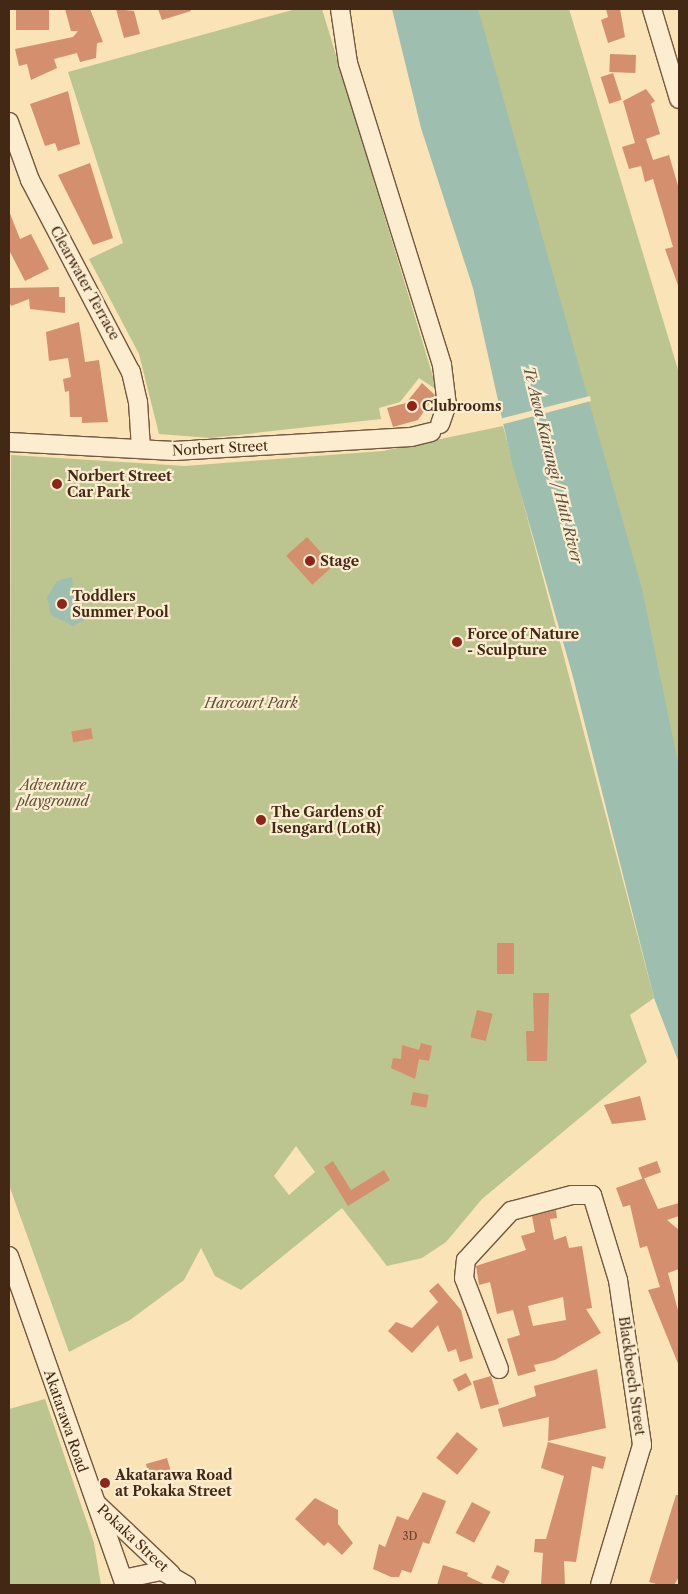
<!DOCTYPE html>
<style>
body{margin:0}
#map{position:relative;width:688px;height:1594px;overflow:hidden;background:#fae3b6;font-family:"Libre Caslon Text",serif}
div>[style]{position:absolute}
.green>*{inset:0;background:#bcc48f}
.water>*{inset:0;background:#9ebeaf}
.pier>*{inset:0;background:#fae3b6}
.building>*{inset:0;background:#d48f6f;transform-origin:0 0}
.roads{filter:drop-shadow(1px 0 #71573d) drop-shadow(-1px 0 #71573d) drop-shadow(0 1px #71573d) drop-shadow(0 -1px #71573d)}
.minor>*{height:18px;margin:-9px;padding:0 9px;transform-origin:9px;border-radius:9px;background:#fcedd0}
.dots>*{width:14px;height:14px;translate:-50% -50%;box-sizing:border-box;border:2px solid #fcedd0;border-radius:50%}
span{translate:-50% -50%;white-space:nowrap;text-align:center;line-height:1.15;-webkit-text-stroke:4.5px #fcedd0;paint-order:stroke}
.number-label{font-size:11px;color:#67422c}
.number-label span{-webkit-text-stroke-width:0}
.street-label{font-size:14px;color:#432815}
.poi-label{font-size:14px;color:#432815;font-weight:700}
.left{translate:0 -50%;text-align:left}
.park-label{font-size:14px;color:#614f34;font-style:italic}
.water-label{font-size:15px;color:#5a4e3c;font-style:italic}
.frame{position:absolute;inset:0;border:10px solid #432815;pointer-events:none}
</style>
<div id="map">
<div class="green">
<i style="clip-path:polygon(296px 9px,322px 9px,437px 390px,419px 378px,400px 402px,379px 408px,381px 419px,210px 438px,159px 434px,139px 354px,89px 259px,123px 243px,68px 72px)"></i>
<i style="clip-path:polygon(473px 9px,569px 9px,679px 373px,679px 780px)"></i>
<i style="clip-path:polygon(evenodd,503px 426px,654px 998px,630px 1015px,647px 1062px,482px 1199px,446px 1242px,422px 1258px,387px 1266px,342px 1208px,241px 1290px,215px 1276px,201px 1248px,184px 1280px,130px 1320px,69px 1352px,9px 1185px,11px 455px,185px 466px,383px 451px,503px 426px,296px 1146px,315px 1172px,289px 1195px,274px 1176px,296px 1146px)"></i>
<i style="clip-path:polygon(45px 1399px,94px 1543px,101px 1585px,9px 1585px,9px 1409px)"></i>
</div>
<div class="water">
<i style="clip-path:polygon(392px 9px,478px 9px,642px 589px,679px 768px,679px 1063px,654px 998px,573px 677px,512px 463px,473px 288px,421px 128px)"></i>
<i style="clip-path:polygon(72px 577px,74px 601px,85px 620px,73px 626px,51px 615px,47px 597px,57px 581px)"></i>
</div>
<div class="pier">
<i style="clip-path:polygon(590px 396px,591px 401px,500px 425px,499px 419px)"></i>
</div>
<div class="building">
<i style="left:16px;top:9px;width:33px;height:21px"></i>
<i style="clip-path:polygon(65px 9px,90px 9px,103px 42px,97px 43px,96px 58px,80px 62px,77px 53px,54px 59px,57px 68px,31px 80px,27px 64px,19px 66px,15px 49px,73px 37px,78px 31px,71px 31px)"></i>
<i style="clip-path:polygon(116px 9px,134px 11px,140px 34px,124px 38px)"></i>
<i style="clip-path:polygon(158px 9px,190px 9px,191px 11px,162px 20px)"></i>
<i style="clip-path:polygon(606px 9px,620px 9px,625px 37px,608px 43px,601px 20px,608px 17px)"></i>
<i style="left:610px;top:54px;width:26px;height:18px;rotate:2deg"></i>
<i style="left:613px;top:73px;width:28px;height:13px;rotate:72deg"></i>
<i style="clip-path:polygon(646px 89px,655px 101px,651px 104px,660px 134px,646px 139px,653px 160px,669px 155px,679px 189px,679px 288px,665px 249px,673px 247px,653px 179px,645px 182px,641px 166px,629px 169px,622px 147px,635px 143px,623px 101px)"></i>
<i style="clip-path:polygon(68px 91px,80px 144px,58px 151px,55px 143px,45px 146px,30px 104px)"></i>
<i style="clip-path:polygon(90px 163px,113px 238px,93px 245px,58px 175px)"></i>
<i style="clip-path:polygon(9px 211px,20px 239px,31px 234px,49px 269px,25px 281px,9px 250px)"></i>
<i style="clip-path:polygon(59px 287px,59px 297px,65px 297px,65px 313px,30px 309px,29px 299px,11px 306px,9px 300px,9px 288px)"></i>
<i style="clip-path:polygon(79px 322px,85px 362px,99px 360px,108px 422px,82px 423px,82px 417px,70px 417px,69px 391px,65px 392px,63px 379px,71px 377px,68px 358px,49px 361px,46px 332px)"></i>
<i style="clip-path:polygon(422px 383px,435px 395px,418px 420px,393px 427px,387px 408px,406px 403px)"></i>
<i style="left:307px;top:537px;width:39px;height:28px;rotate:48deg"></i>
<i style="left:91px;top:728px;width:11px;height:20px;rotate:80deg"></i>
<i style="left:497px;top:943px;width:17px;height:31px"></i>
<i style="clip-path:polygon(533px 993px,549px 993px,547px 1061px,527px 1061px,526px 1031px,534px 1031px)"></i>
<i style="left:477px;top:1010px;width:16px;height:28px;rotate:14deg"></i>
<i style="clip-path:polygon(421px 1043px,432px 1046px,429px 1061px,419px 1059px,415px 1079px,391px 1068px,393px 1058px,401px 1059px,402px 1045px,419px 1050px)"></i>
<i style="left:413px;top:1092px;width:16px;height:13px;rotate:11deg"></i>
<i style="clip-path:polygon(640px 1096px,646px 1120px,612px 1124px,604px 1105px)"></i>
<i style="clip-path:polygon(333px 1161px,351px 1190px,384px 1170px,390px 1180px,348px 1206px,324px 1167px)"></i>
<i style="left:657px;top:1161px;width:12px;height:20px;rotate:70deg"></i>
<i style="clip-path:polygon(644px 1178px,658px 1209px,679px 1203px,679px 1216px,667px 1220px,679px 1230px,679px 1269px,668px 1273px,679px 1314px,679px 1366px,648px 1290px,660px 1287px,647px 1246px,640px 1248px,630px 1205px,623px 1207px,616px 1188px)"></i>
<i style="clip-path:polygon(evenodd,556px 1210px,557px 1218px,550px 1219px,554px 1240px,566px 1236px,569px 1248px,582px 1246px,592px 1308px,586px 1309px,601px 1333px,555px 1360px,534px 1365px,536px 1371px,518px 1376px,507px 1339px,520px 1335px,513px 1310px,497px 1314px,490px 1282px,479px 1285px,476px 1266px,526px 1250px,521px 1236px,535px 1232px,532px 1216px,556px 1210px,563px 1297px,566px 1320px,533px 1326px,528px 1306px,563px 1297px)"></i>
<i style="clip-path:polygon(438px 1283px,461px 1310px,473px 1358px,460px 1362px,456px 1349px,448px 1352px,438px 1325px,412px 1353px,388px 1331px,396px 1322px,412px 1328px,438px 1302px,429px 1291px)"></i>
<i style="clip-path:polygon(597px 1369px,606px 1428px,548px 1441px,549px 1417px,503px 1427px,498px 1409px,536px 1396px,534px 1386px)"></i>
<i style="left:466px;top:1373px;width:13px;height:15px;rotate:63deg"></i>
<i style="left:491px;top:1376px;width:29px;height:19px;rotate:74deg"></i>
<i style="left:457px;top:1432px;width:27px;height:33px;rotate:39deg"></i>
<i style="clip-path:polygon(548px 1442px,606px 1457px,603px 1469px,592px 1466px,576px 1562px,564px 1561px,565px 1585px,541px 1585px,543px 1553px,534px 1552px,535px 1539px,546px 1539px,564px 1476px,541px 1468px)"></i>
<i style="left:167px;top:1458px;width:19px;height:22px;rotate:74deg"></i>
<i style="clip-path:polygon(423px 1492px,446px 1501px,429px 1544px,423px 1542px,411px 1573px,402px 1570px,399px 1577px,391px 1577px,373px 1569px,379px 1544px,385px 1547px,397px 1516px,408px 1520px)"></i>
<i style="clip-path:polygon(676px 1495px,679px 1495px,679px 1577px,674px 1585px,660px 1585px,649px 1582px)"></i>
<i style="clip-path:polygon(315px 1498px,338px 1510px,338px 1524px,353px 1543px,342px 1555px,328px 1542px,324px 1546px,295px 1519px)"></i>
<i style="left:472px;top:1502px;width:21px;height:35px;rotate:28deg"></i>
<i style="clip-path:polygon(443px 1565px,468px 1573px,467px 1576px,486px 1585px,437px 1585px)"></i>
<i style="left:497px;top:1565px;width:14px;height:14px;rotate:25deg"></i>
</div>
<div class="roads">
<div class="minor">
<i style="left:340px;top:9px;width:55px;rotate:81.6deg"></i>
<i style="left:348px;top:63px;width:316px;rotate:72.7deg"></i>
<i style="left:442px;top:365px;width:39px;rotate:83deg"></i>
<i style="left:447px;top:404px;width:21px;rotate:109deg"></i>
<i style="left:652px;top:9px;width:94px;rotate:73.3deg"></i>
<i style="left:9px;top:122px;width:62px;rotate:70.1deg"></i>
<i style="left:30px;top:180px;width:217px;rotate:62.3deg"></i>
<i style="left:131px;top:372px;width:31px;rotate:77deg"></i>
<i style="left:138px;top:402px;width:47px;rotate:86.3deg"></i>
<i style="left:9px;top:442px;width:165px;rotate:3.1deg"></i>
<i style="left:174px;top:451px;width:237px;rotate:-3.4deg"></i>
<i style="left:411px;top:437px;width:21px;rotate:-14deg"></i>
<i style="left:9px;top:1256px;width:349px;rotate:70.6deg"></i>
<i style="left:499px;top:1369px;width:97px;rotate:-111deg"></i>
<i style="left:464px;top:1278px;width:18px;rotate:-84deg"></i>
<i style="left:466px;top:1260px;width:67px;rotate:-47.4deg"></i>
<i style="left:511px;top:1211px;width:63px;rotate:-14.7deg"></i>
<i style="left:572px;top:1195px;width:20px"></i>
<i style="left:592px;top:1195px;width:89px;rotate:73deg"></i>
<i style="left:618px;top:1280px;width:167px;rotate:81.7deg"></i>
<i style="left:642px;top:1445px;width:146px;rotate:106.7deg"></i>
<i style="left:97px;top:1504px;width:102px;rotate:43.4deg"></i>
<i style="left:123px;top:1579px;width:40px;rotate:-12deg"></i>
<i style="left:162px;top:1571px;width:28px;rotate:30deg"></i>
</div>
</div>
<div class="dots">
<i style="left:412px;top:406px;background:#8f2418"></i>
<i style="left:57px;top:484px;background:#8f2418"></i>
<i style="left:310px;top:561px;background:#8f2418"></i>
<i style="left:62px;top:604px;background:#8f2418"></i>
<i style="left:457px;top:642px;background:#8f2418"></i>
<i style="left:261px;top:820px;background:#8f2418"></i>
<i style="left:105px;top:1483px;background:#8f2418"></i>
</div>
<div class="number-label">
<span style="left:410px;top:1536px">3D</span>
</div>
<div class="street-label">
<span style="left:85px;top:283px;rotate:61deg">Clearwater Terrace</span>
<span style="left:220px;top:448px;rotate:-3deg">Norbert Street</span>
<span style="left:632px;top:1376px;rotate:82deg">Blackbeech Street</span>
<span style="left:66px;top:1421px;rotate:71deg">Akatarawa Road</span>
<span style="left:133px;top:1538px;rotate:43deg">Pokaka Street</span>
</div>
<div class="poi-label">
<span class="left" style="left:422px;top:406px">Clubrooms</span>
<span class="left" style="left:67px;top:484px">Norbert Street<br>Car Park</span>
<span class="left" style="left:320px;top:561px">Stage</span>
<span class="left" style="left:72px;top:604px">Toddlers<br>Summer Pool</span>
<span class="left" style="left:467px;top:642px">Force of Nature<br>- Sculpture</span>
<span class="left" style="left:271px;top:820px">The Gardens of<br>Isengard (LotR)</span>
<span class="left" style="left:115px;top:1483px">Akatarawa Road<br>at Pokaka Street</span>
</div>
<div class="park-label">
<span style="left:251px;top:703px">Harcourt Park</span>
<span style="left:53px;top:793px">Adventure<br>playground</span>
</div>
<div class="water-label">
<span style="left:553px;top:465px;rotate:76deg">Te Awa Kairangi / Hutt River</span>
</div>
<div class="frame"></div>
</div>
